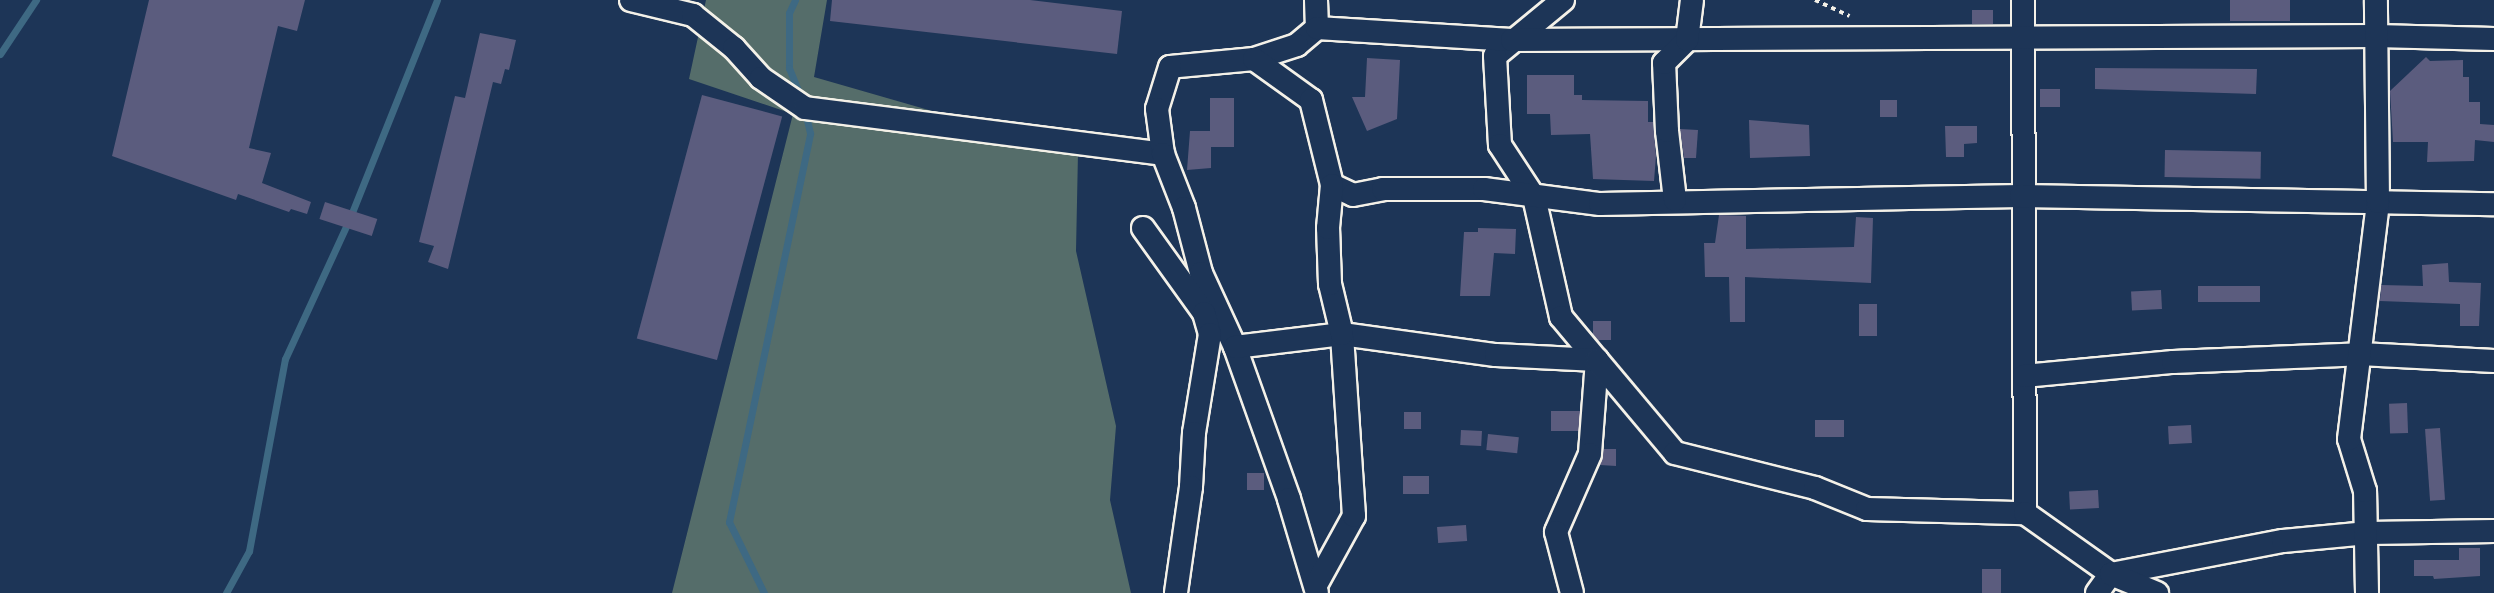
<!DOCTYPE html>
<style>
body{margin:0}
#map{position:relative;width:2494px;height:593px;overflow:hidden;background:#1d3557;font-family:Mali,sans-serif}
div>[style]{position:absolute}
.green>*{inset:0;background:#556d6a}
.stream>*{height:7px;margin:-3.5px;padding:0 3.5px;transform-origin:3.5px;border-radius:3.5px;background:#3e6983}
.building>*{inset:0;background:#5b5c7e;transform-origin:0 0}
.path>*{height:4px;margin-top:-2px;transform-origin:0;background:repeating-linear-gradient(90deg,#f4f1e8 0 4.5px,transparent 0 9px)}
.roads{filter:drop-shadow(2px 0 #f4f1e8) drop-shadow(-2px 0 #f4f1e8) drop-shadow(0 2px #f4f1e8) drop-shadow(0 -2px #f4f1e8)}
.street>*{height:22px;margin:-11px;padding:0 11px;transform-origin:11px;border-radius:11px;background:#1d3557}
span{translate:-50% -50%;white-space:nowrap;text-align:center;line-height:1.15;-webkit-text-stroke:4.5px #1d3557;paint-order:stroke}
</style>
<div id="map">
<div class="green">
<i style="clip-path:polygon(706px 0,827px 0,814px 77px,1078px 153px,1076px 251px,1116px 426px,1110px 500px,1131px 593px,672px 593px,793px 114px,689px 79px)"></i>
</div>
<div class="stream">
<i style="left:795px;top:0;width:14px;rotate:115deg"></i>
<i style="left:789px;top:13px;width:55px;rotate:90deg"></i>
<i style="left:789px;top:68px;width:29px;rotate:68deg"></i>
<i style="left:0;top:54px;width:65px;rotate:-56.3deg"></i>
<i style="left:226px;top:593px;width:48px;rotate:-61.3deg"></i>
<i style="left:249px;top:551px;width:195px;rotate:-79.4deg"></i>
<i style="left:285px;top:359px;width:153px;rotate:-65.3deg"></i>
<i style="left:349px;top:220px;width:237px;rotate:-68.2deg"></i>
<i style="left:764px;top:593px;width:79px;rotate:-116.2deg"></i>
<i style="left:729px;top:522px;width:397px;rotate:-78.2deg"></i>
<i style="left:810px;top:133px;width:23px;rotate:-103deg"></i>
</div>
<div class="building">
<i style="clip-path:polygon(149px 0,305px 0,297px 31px,278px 26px,249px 148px,271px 153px,262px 183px,311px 202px,307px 214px,291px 209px,289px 212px,238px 194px,236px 200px,112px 156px)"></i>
<i style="clip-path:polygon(832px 0,1030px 0,1122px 11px,1117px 54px,830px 21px)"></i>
<i style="left:2230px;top:0;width:60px;height:21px"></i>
<i style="left:1972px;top:10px;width:21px;height:14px"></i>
<i style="clip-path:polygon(480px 33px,516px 40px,509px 70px,505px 69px,501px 84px,493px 82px,448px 269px,428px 262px,434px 246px,419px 242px,455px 96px,465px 98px)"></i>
<i style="clip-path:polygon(2426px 57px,2430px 61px,2463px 60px,2463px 77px,2469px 77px,2469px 102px,2480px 102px,2480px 124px,2494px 125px,2494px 142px,2475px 140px,2474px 161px,2427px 162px,2428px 142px,2393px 142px,2390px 91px)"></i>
<i style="clip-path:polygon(1367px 58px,1400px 60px,1397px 119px,1367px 131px,1352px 97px,1365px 97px)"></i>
<i style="clip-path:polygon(2095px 68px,2257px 69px,2256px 94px,2095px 89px)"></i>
<i style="clip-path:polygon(1527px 75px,1574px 75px,1574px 95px,1582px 95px,1582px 100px,1648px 101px,1648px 122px,1653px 122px,1656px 156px,1654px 181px,1593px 179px,1590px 134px,1551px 135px,1550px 114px,1527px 114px)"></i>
<i style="left:2040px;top:89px;width:20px;height:18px"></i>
<i style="left:702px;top:95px;width:83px;height:252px;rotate:15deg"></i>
<i style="clip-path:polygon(1210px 98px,1234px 98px,1234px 147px,1211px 147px,1211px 168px,1187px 170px,1190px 131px,1210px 131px)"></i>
<i style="left:1880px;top:100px;width:17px;height:17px"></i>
<i style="clip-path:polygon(1749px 120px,1809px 125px,1810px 156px,1750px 158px)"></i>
<i style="clip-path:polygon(1945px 126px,1977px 126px,1977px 143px,1964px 144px,1964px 157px,1946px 157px)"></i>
<i style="clip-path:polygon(1680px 129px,1698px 130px,1696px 158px,1684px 158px)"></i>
<i style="left:2165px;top:150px;width:96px;height:27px;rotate:1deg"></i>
<i style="left:325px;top:202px;width:55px;height:18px;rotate:18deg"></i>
<i style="clip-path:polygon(1719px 215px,1746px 216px,1746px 249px,1854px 247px,1856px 217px,1873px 218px,1871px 283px,1745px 277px,1745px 322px,1730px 322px,1729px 277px,1705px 277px,1704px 243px,1715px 243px)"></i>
<i style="clip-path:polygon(1478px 228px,1516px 229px,1515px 254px,1494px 253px,1490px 296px,1460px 296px,1464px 232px,1478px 232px)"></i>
<i style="clip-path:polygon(2448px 263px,2449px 282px,2481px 283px,2479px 326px,2460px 326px,2460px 304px,2380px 301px,2381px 285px,2423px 286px,2422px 265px)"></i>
<i style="left:2260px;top:286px;width:16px;height:62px;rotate:90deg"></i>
<i style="left:2161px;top:290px;width:19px;height:30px;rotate:87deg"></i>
<i style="left:1859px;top:304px;width:18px;height:32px"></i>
<i style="clip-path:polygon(1593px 321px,1611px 321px,1611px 340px,1598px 340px,1593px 334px)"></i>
<i style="left:2407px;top:403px;width:30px;height:18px;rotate:88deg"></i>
<i style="left:1551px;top:411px;width:29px;height:20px"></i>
<i style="left:1404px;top:412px;width:17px;height:17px"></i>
<i style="left:1815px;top:420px;width:29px;height:17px"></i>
<i style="left:2191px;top:425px;width:18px;height:23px;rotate:87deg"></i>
<i style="left:2440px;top:428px;width:72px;height:15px;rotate:86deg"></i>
<i style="left:1461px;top:430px;width:21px;height:15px;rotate:3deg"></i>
<i style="left:1488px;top:434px;width:31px;height:16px;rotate:6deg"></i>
<i style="clip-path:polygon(1604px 449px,1616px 449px,1616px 466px,1600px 465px)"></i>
<i style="left:1264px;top:473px;width:17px;height:17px;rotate:90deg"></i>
<i style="left:1403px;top:476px;width:26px;height:18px"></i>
<i style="left:2098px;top:490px;width:18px;height:29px;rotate:87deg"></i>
<i style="left:1466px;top:525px;width:16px;height:29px;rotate:86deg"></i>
<i style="clip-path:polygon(2459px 548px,2480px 548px,2480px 576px,2434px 579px,2433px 576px,2414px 576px,2414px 560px,2459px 560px)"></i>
<i style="left:1982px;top:569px;width:19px;height:24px"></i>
</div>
<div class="path">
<i style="left:1815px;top:0;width:38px;rotate:25deg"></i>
</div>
<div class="roads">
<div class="street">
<i style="left:631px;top:0;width:64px;rotate:13.6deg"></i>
<i style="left:693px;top:15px;width:53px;rotate:38.8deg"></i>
<i style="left:734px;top:48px;width:40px;rotate:48deg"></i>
<i style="left:761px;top:78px;width:53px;rotate:34.3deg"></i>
<i style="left:805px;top:108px;width:361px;rotate:7.3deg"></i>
<i style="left:1316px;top:0;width:28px;rotate:88deg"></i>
<i style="left:1317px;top:28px;width:26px;rotate:140deg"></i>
<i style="left:1297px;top:45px;width:45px;rotate:162deg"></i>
<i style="left:1254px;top:59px;width:84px;rotate:174.6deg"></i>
<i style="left:1170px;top:67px;width:44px;rotate:107.2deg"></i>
<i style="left:1157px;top:109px;width:45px;rotate:82.4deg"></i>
<i style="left:1163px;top:154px;width:58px;rotate:68.7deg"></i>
<i style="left:1184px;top:208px;width:67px;rotate:75.3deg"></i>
<i style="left:1201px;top:273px;width:81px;rotate:65.3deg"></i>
<i style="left:1235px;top:347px;width:161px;rotate:70.4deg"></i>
<i style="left:1289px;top:499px;width:98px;rotate:73.4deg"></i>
<i style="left:1563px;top:0;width:88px;rotate:140.5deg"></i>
<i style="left:1495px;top:56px;width:89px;rotate:86.8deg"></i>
<i style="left:1500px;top:145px;width:62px;rotate:56.8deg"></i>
<i style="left:1534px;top:197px;width:123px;rotate:77.3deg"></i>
<i style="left:1561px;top:317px;width:56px;rotate:50.1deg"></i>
<i style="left:1597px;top:360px;width:94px;rotate:94.3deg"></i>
<i style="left:1590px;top:454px;width:85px;rotate:113.6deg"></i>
<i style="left:1556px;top:532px;width:63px;rotate:75.3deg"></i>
<i style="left:2023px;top:0;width:513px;rotate:89.78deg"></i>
<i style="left:1317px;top:28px;width:195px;rotate:3.5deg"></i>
<i style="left:1512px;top:40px;width:864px;rotate:-0.27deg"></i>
<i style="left:2376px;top:36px;width:118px;rotate:1.5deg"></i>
<i style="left:1254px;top:59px;width:70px;rotate:35.7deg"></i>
<i style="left:1311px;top:100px;width:88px;rotate:76.1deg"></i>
<i style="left:1332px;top:185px;width:23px;rotate:25deg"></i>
<i style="left:1353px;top:195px;width:31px;rotate:-11deg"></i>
<i style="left:1383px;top:189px;width:101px"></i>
<i style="left:1484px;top:189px;width:117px;rotate:7.4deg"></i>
<i style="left:1600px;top:204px;width:421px;rotate:-1.1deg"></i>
<i style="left:2021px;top:196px;width:473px;rotate:1deg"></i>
<i style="left:1675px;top:200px;width:69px;rotate:-96.6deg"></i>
<i style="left:1667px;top:131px;width:68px;rotate:-92.5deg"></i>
<i style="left:1664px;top:63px;width:33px;rotate:-45deg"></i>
<i style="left:1687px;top:40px;width:40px;rotate:-82.9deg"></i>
<i style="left:1143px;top:228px;width:105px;rotate:54.3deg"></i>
<i style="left:1204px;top:313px;width:22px;rotate:74deg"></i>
<i style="left:1210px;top:334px;width:100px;rotate:99.2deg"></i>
<i style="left:1194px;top:433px;width:54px;rotate:93.2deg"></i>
<i style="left:1191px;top:487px;width:107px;rotate:98.1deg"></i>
<i style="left:1235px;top:347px;width:108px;rotate:-6.9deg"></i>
<i style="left:1342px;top:334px;width:155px;rotate:7.8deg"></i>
<i style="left:1496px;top:355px;width:101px;rotate:2.8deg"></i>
<i style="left:1597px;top:360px;width:121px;rotate:50deg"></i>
<i style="left:1675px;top:453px;width:144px;rotate:14deg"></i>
<i style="left:1815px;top:488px;width:56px;rotate:22deg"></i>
<i style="left:1867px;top:509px;width:158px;rotate:1.5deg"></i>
<i style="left:2025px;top:513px;width:105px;rotate:35.3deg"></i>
<i style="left:2111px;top:574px;width:175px;rotate:-10.9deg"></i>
<i style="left:2283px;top:541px;width:85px;rotate:-5.4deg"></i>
<i style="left:2368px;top:533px;width:126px;rotate:-0.9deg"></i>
<i style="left:2024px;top:376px;width:150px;rotate:-5.4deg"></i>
<i style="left:2173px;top:362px;width:187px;rotate:-2.4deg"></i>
<i style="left:2360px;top:354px;width:134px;rotate:3deg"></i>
<i style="left:1316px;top:585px;width:79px;rotate:-61.2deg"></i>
<i style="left:1354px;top:516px;width:182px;rotate:-93.8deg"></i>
<i style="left:1342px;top:334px;width:51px;rotate:-103.5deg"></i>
<i style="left:1330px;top:284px;width:56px;rotate:-92deg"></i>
<i style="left:1328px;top:228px;width:43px;rotate:-84.7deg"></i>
<i style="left:2097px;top:593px;width:24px;rotate:-54deg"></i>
<i style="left:2111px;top:574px;width:50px;rotate:22.4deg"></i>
<i style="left:2367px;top:593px;width:102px;rotate:-91.1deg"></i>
<i style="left:2365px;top:491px;width:54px;rotate:-107.1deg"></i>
<i style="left:2349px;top:439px;width:239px;rotate:-83deg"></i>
<i style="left:2378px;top:202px;width:202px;rotate:-90.6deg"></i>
</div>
</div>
</div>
